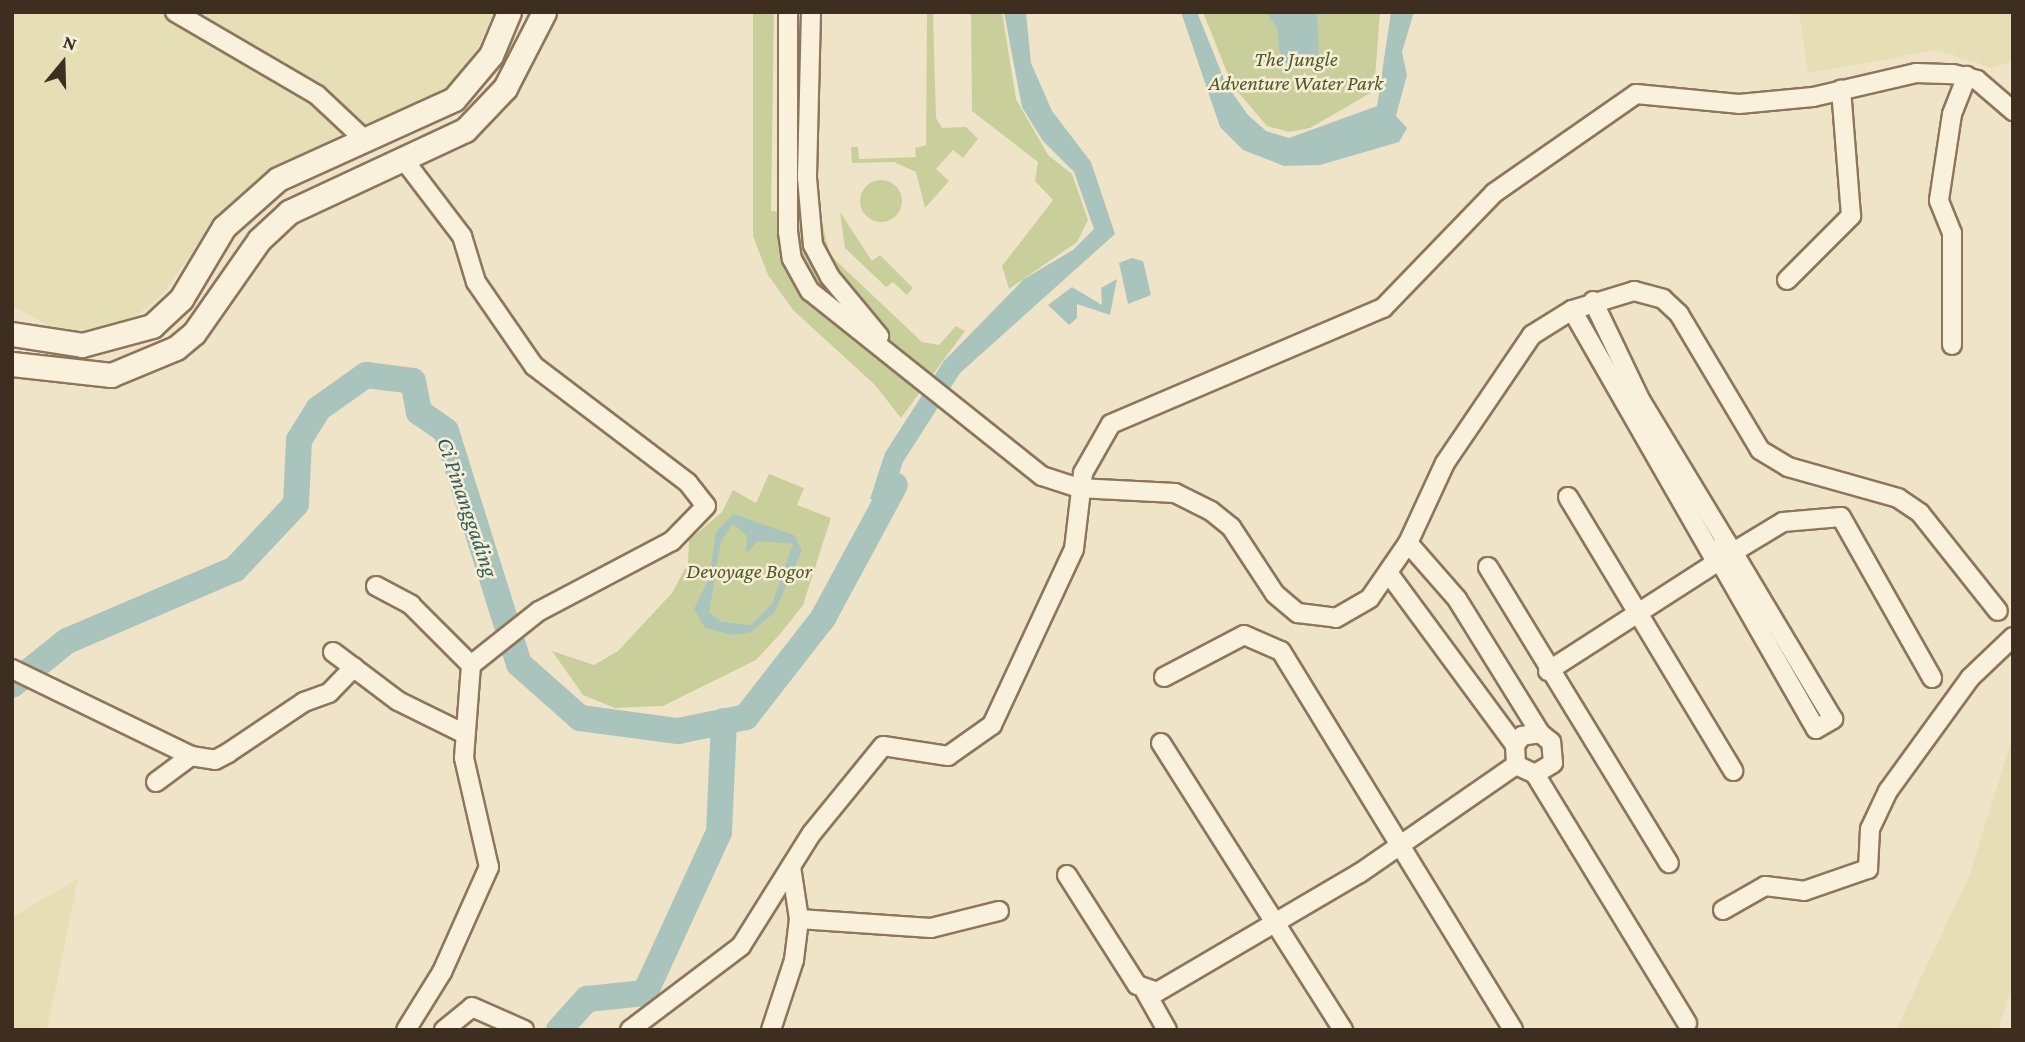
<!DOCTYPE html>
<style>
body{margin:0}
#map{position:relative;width:2025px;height:1042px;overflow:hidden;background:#f0e4c8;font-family:"Crimson Pro",serif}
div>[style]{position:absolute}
.farmland>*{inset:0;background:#e6deb5}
.green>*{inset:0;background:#c9cf9b}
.round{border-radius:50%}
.water>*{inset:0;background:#a9c4bc}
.river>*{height:26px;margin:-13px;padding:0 13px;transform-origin:13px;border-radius:13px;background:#a9c4bc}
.roads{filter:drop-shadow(2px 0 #8d765c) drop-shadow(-2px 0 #8d765c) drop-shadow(0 2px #8d765c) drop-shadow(0 -2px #8d765c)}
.minor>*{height:18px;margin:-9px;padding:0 9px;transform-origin:9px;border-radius:9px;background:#faf1dc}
.tertiary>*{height:23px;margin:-11.5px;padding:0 11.5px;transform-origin:11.5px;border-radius:11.5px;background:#faf1dc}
span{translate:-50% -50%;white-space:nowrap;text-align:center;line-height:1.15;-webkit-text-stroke:5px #f7eed8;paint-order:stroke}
.park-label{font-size:21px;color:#4d5a26;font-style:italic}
.water-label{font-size:23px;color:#2f5d5a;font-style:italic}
.frame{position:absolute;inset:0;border:14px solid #3d2e20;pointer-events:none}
.north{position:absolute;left:28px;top:28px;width:70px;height:70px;-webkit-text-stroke:5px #f7eed8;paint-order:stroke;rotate:19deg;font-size:19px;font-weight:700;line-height:28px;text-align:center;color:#3d2e20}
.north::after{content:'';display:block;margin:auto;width:24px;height:32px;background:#3d2e20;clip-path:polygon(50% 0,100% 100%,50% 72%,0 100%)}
</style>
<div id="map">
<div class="farmland">
<i style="clip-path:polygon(12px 12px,494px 12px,465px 76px,431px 100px,275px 174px,215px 218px,164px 293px,136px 316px,70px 338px,12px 305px)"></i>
<i style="clip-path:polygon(1799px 12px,2013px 12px,2013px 61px,1991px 68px,1937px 50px,1808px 73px)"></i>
<i style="clip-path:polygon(2013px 735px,2013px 982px,1998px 1030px,1896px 1030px,1969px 877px)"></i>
<i style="clip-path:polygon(78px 879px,47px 1030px,12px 1030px,12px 917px)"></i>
</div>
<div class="green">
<i style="clip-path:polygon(753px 12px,774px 12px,771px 211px,820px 215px,830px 255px,922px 342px,939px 345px,956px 326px,965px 331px,901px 418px,875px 385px,793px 310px,768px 275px,753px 236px)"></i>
<i style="clip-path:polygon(927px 12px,933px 12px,936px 118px,942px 128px,966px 127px,978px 139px,963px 158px,953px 150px,936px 169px,949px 181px,925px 208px,916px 172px,894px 162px,852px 163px,851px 147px,858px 147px,859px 159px,916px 157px,915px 148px,926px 145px)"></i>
<i style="clip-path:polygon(971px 12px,1002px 12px,1016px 99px,1048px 155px,1072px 174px,1088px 220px,1077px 242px,1009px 289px,1002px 266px,1053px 200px,1035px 181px,1038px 162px,972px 111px)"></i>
<i style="clip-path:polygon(1203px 12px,1380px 12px,1374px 91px,1310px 128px,1289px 132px,1267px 126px,1232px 85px)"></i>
<i class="round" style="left:860px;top:180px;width:42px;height:42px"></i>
<i style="clip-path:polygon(840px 212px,872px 261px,880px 255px,913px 288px,907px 295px,893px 282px,886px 287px,845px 248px)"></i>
<i style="clip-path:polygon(769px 474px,804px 488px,797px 505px,831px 518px,803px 605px,781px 633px,756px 660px,663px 706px,615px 708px,583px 695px,552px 651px,594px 665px,618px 651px,672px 593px,688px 563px,689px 540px,722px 512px,733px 490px,756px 503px)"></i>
</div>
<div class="water">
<i style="clip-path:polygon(1004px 12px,1026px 12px,1031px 63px,1052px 111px,1091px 162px,1115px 234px,960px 373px,903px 462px,889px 505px,870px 499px,885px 453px,944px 361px,1024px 279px,1073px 250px,1094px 229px,1074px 172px,1043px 141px,1022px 107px)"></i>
<i style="clip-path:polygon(1181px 12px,1197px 12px,1226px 84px,1248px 115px,1266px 131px,1289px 138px,1377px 106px,1391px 12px,1414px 12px,1402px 52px,1407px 75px,1396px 116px,1407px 128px,1399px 142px,1320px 165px,1284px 166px,1243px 150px,1220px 127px)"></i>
<i style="clip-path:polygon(1266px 12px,1317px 12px,1319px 58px,1281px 65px,1277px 28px)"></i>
<i style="clip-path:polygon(1132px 258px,1143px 261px,1151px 295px,1128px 304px,1119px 263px)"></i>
<i style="clip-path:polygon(1117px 279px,1110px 315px,1077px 304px,1077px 318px,1069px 325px,1048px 305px,1072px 287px,1102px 305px,1101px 288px)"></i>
<i style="clip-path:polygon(evenodd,733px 514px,794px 535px,802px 550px,774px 613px,751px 632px,733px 635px,705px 628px,694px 609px,709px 578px,716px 532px,733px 514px,733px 524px,747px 536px,746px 553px,758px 541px,793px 544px,772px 604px,751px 625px,722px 622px,709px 612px,721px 541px,733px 524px)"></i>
</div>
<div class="river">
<i style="left:12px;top:685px;width:70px;rotate:-38.7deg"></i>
<i style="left:67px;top:641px;width:183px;rotate:-23.2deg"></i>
<i style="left:235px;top:569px;width:89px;rotate:-46.8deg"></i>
<i style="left:296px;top:504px;width:64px;rotate:-87.3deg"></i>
<i style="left:299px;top:440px;width:36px;rotate:-58deg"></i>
<i style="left:318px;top:409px;width:59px;rotate:-35.3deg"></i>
<i style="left:366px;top:375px;width:47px;rotate:7.3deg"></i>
<i style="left:413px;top:381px;width:32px;rotate:79deg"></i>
<i style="left:419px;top:412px;width:33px;rotate:35deg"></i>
<i style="left:446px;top:431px;width:244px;rotate:72.6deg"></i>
<i style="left:519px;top:664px;width:81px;rotate:41.5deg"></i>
<i style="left:580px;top:718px;width:99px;rotate:7.6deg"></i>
<i style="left:678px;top:731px;width:69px;rotate:-11.6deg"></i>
<i style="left:746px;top:717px;width:125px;rotate:-52.1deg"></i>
<i style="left:823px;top:618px;width:151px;rotate:-61.6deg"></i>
<i style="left:559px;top:1030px;width:42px;rotate:-47.9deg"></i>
<i style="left:587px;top:999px;width:58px;rotate:-5.9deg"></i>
<i style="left:645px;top:993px;width:177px;rotate:-65.3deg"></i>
<i style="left:719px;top:832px;width:111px;rotate:-87.4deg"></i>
</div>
<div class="roads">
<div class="minor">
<i style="left:175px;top:12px;width:164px;rotate:30.3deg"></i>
<i style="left:317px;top:95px;width:67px;rotate:43.2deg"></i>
<i style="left:788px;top:12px;width:220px;rotate:90deg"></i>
<i style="left:788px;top:232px;width:27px;rotate:82deg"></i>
<i style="left:792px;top:259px;width:37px;rotate:61deg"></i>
<i style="left:810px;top:291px;width:297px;rotate:38.6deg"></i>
<i style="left:1042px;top:476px;width:38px;rotate:18deg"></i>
<i style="left:1078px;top:488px;width:97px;rotate:3deg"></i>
<i style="left:1175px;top:493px;width:40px;rotate:26.6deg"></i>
<i style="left:1211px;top:511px;width:26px;rotate:39deg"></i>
<i style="left:1231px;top:527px;width:80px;rotate:56.7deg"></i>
<i style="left:1275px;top:594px;width:30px;rotate:40deg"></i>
<i style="left:1298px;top:613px;width:38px;rotate:7deg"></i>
<i style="left:1336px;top:618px;width:39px;rotate:-30deg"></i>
<i style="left:1370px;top:598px;width:67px;rotate:-55.4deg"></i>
<i style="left:1408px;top:543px;width:88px;rotate:-65.2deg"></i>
<i style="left:1445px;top:463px;width:155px;rotate:-55.8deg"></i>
<i style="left:1532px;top:335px;width:47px;rotate:-32deg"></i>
<i style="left:1572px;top:310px;width:65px;rotate:-17deg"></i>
<i style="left:1634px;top:291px;width:30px;rotate:15deg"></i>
<i style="left:1663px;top:299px;width:22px;rotate:43deg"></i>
<i style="left:1679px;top:314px;width:158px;rotate:59.2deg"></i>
<i style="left:1760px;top:450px;width:33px;rotate:31deg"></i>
<i style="left:1788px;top:467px;width:114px;rotate:15.7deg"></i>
<i style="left:1898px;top:498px;width:27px;rotate:34deg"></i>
<i style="left:1920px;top:513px;width:125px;rotate:51.5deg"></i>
<i style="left:811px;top:12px;width:166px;rotate:91.4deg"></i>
<i style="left:807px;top:178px;width:67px;rotate:84.9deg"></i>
<i style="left:813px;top:245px;width:36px;rotate:62deg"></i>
<i style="left:830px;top:277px;width:77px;rotate:50.3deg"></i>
<i style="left:404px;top:160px;width:96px;rotate:52.7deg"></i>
<i style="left:462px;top:236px;width:48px;rotate:73.1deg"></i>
<i style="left:476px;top:282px;width:102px;rotate:55.4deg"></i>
<i style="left:534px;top:366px;width:193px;rotate:37.2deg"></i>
<i style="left:688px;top:483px;width:29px;rotate:52deg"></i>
<i style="left:706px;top:506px;width:49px;rotate:134.2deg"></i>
<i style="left:672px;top:541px;width:150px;rotate:152.2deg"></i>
<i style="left:539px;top:611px;width:87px;rotate:141.5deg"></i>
<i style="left:471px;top:665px;width:93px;rotate:94.3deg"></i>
<i style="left:464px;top:758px;width:112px;rotate:77.1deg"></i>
<i style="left:489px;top:867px;width:115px;rotate:114.1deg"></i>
<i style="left:442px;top:972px;width:68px;rotate:121.8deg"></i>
<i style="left:1787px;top:280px;width:91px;rotate:-45deg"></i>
<i style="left:1851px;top:216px;width:127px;rotate:-94.5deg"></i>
<i style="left:1593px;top:301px;width:111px;rotate:64.4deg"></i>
<i style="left:1641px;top:401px;width:166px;rotate:58.8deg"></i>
<i style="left:1572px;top:310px;width:286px;rotate:60.2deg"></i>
<i style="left:1714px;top:558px;width:16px;rotate:27deg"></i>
<i style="left:1728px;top:565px;width:11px;rotate:-45deg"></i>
<i style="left:1736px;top:557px;width:17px;rotate:-123deg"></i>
<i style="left:1727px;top:543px;width:16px;rotate:145deg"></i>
<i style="left:1952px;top:345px;width:112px;rotate:-90deg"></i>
<i style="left:1952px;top:233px;width:35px;rotate:-112deg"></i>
<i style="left:1939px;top:200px;width:87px;rotate:-81.4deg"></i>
<i style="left:1952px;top:114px;width:41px;rotate:-68.5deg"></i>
<i style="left:1568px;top:497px;width:320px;rotate:58.9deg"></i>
<i style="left:1408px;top:543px;width:74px;rotate:48.8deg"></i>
<i style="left:1457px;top:599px;width:158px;rotate:58.2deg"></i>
<i style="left:1735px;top:551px;width:56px;rotate:-31.1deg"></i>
<i style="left:1783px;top:522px;width:58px;rotate:-4.9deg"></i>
<i style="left:1841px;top:517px;width:185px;rotate:60.5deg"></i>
<i style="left:1722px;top:565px;width:189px;rotate:60.2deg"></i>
<i style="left:1816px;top:729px;width:20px;rotate:-30deg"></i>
<i style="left:1833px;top:719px;width:189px;rotate:-120.9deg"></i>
<i style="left:1488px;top:567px;width:347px;rotate:58.6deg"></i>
<i style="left:1389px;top:574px;width:212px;rotate:53.6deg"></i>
<i style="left:1515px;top:745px;width:20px;rotate:87deg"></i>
<i style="left:1516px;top:765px;width:21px;rotate:25deg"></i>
<i style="left:1535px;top:774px;width:21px;rotate:-31deg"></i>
<i style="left:1553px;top:763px;width:21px;rotate:-95deg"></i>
<i style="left:1551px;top:742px;width:14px;rotate:-141deg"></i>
<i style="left:1540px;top:733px;width:18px;rotate:171deg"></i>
<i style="left:1522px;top:736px;width:11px;rotate:128deg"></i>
<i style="left:376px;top:586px;width:40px;rotate:28deg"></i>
<i style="left:411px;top:605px;width:85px;rotate:45deg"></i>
<i style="left:333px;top:652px;width:81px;rotate:37deg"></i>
<i style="left:398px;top:701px;width:75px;rotate:26.2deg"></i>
<i style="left:12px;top:669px;width:199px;rotate:25.9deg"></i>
<i style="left:1548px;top:671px;width:201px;rotate:-32.8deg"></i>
<i style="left:1164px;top:677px;width:90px;rotate:-27.7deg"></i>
<i style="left:1244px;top:635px;width:40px;rotate:23.4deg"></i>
<i style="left:1281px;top:651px;width:444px;rotate:58.5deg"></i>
<i style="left:1161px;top:743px;width:340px;rotate:57.6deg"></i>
<i style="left:1535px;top:774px;width:292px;rotate:58.6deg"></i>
<i style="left:156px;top:782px;width:44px;rotate:-36.6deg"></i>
<i style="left:191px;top:756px;width:24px;rotate:9deg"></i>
<i style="left:215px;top:760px;width:15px;rotate:-28deg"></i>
<i style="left:228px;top:753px;width:92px;rotate:-33.9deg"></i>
<i style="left:304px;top:702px;width:27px;rotate:-20deg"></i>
<i style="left:329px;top:693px;width:36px;rotate:-46deg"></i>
<i style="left:1067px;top:875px;width:130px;rotate:57.5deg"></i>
<i style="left:1137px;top:985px;width:21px;rotate:19deg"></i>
<i style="left:1157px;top:992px;width:235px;rotate:-30.4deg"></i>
<i style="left:1360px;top:873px;width:190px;rotate:-34.7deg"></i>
<i style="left:1723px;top:910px;width:48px;rotate:-29.7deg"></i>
<i style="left:1765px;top:886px;width:39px;rotate:7deg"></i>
<i style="left:1804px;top:891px;width:68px;rotate:-19deg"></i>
<i style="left:1868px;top:869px;width:40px;rotate:-87.1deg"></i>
<i style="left:1870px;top:829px;width:42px;rotate:-64.7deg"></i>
<i style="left:1888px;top:791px;width:140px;rotate:-54deg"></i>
<i style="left:1970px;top:678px;width:59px;rotate:-43.6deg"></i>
<i style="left:799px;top:919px;width:132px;rotate:3.9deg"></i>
<i style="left:931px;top:928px;width:70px;rotate:-14deg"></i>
<i style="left:1145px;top:991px;width:45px;rotate:60.6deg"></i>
<i style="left:444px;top:1030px;width:36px;rotate:-39deg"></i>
<i style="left:472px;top:1007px;width:57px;rotate:23.9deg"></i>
<i style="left:630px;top:1030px;width:139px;rotate:-37.1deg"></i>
<i style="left:741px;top:946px;width:133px;rotate:-57.9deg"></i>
<i style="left:812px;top:833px;width:112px;rotate:-50.8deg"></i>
<i style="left:883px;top:746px;width:66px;rotate:8.7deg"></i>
<i style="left:948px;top:756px;width:54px;rotate:-35.2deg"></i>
<i style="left:992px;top:725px;width:194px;rotate:-65deg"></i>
<i style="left:1074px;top:549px;width:77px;rotate:-83.2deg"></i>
<i style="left:1083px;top:473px;width:56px;rotate:-60.3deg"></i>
<i style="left:1111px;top:424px;width:296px;rotate:-23.1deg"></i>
<i style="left:1383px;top:308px;width:160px;rotate:-46deg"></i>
<i style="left:1494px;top:193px;width:173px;rotate:-34.9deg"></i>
<i style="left:1636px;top:94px;width:103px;rotate:5.5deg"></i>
<i style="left:1739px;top:104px;width:74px;rotate:-5.4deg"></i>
<i style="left:1813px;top:97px;width:106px;rotate:-13.1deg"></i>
<i style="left:1916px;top:73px;width:37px;rotate:2deg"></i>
<i style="left:1953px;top:74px;width:25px;rotate:14deg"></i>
<i style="left:1977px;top:80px;width:48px;rotate:40.7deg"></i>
<i style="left:771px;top:1030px;width:74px;rotate:-71.8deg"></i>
<i style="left:794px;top:960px;width:41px;rotate:-83deg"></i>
<i style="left:799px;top:919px;width:53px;rotate:-98.7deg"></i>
</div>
<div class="tertiary">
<i style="left:12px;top:334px;width:71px;rotate:8.9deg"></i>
<i style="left:82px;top:345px;width:73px;rotate:-15.2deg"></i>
<i style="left:152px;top:326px;width:40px;rotate:-43deg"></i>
<i style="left:181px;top:299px;width:84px;rotate:-59.2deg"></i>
<i style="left:224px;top:227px;width:72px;rotate:-41.6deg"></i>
<i style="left:278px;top:179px;width:193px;rotate:-24.4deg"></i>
<i style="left:454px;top:99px;width:57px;rotate:-49.9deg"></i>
<i style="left:491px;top:55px;width:47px;rotate:-67.3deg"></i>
<i style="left:12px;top:364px;width:100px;rotate:6.3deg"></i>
<i style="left:111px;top:375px;width:70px;rotate:-22.6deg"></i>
<i style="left:176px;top:348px;width:23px;rotate:-40deg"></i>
<i style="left:194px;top:333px;width:113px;rotate:-55deg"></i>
<i style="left:259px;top:240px;width:41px;rotate:-43deg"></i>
<i style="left:289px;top:212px;width:194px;rotate:-25deg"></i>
<i style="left:465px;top:130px;width:58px;rotate:-46.4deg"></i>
<i style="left:505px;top:88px;width:85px;rotate:-62.8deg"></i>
</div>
</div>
<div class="park-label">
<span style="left:1296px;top:71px">The Jungle<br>Adventure Water Park</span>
<span style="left:749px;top:571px">Devoyage Bogor</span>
</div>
<div class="water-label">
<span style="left:468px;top:507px;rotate:71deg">Ci Pinanggading</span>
</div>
<div class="frame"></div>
<div class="north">N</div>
</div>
